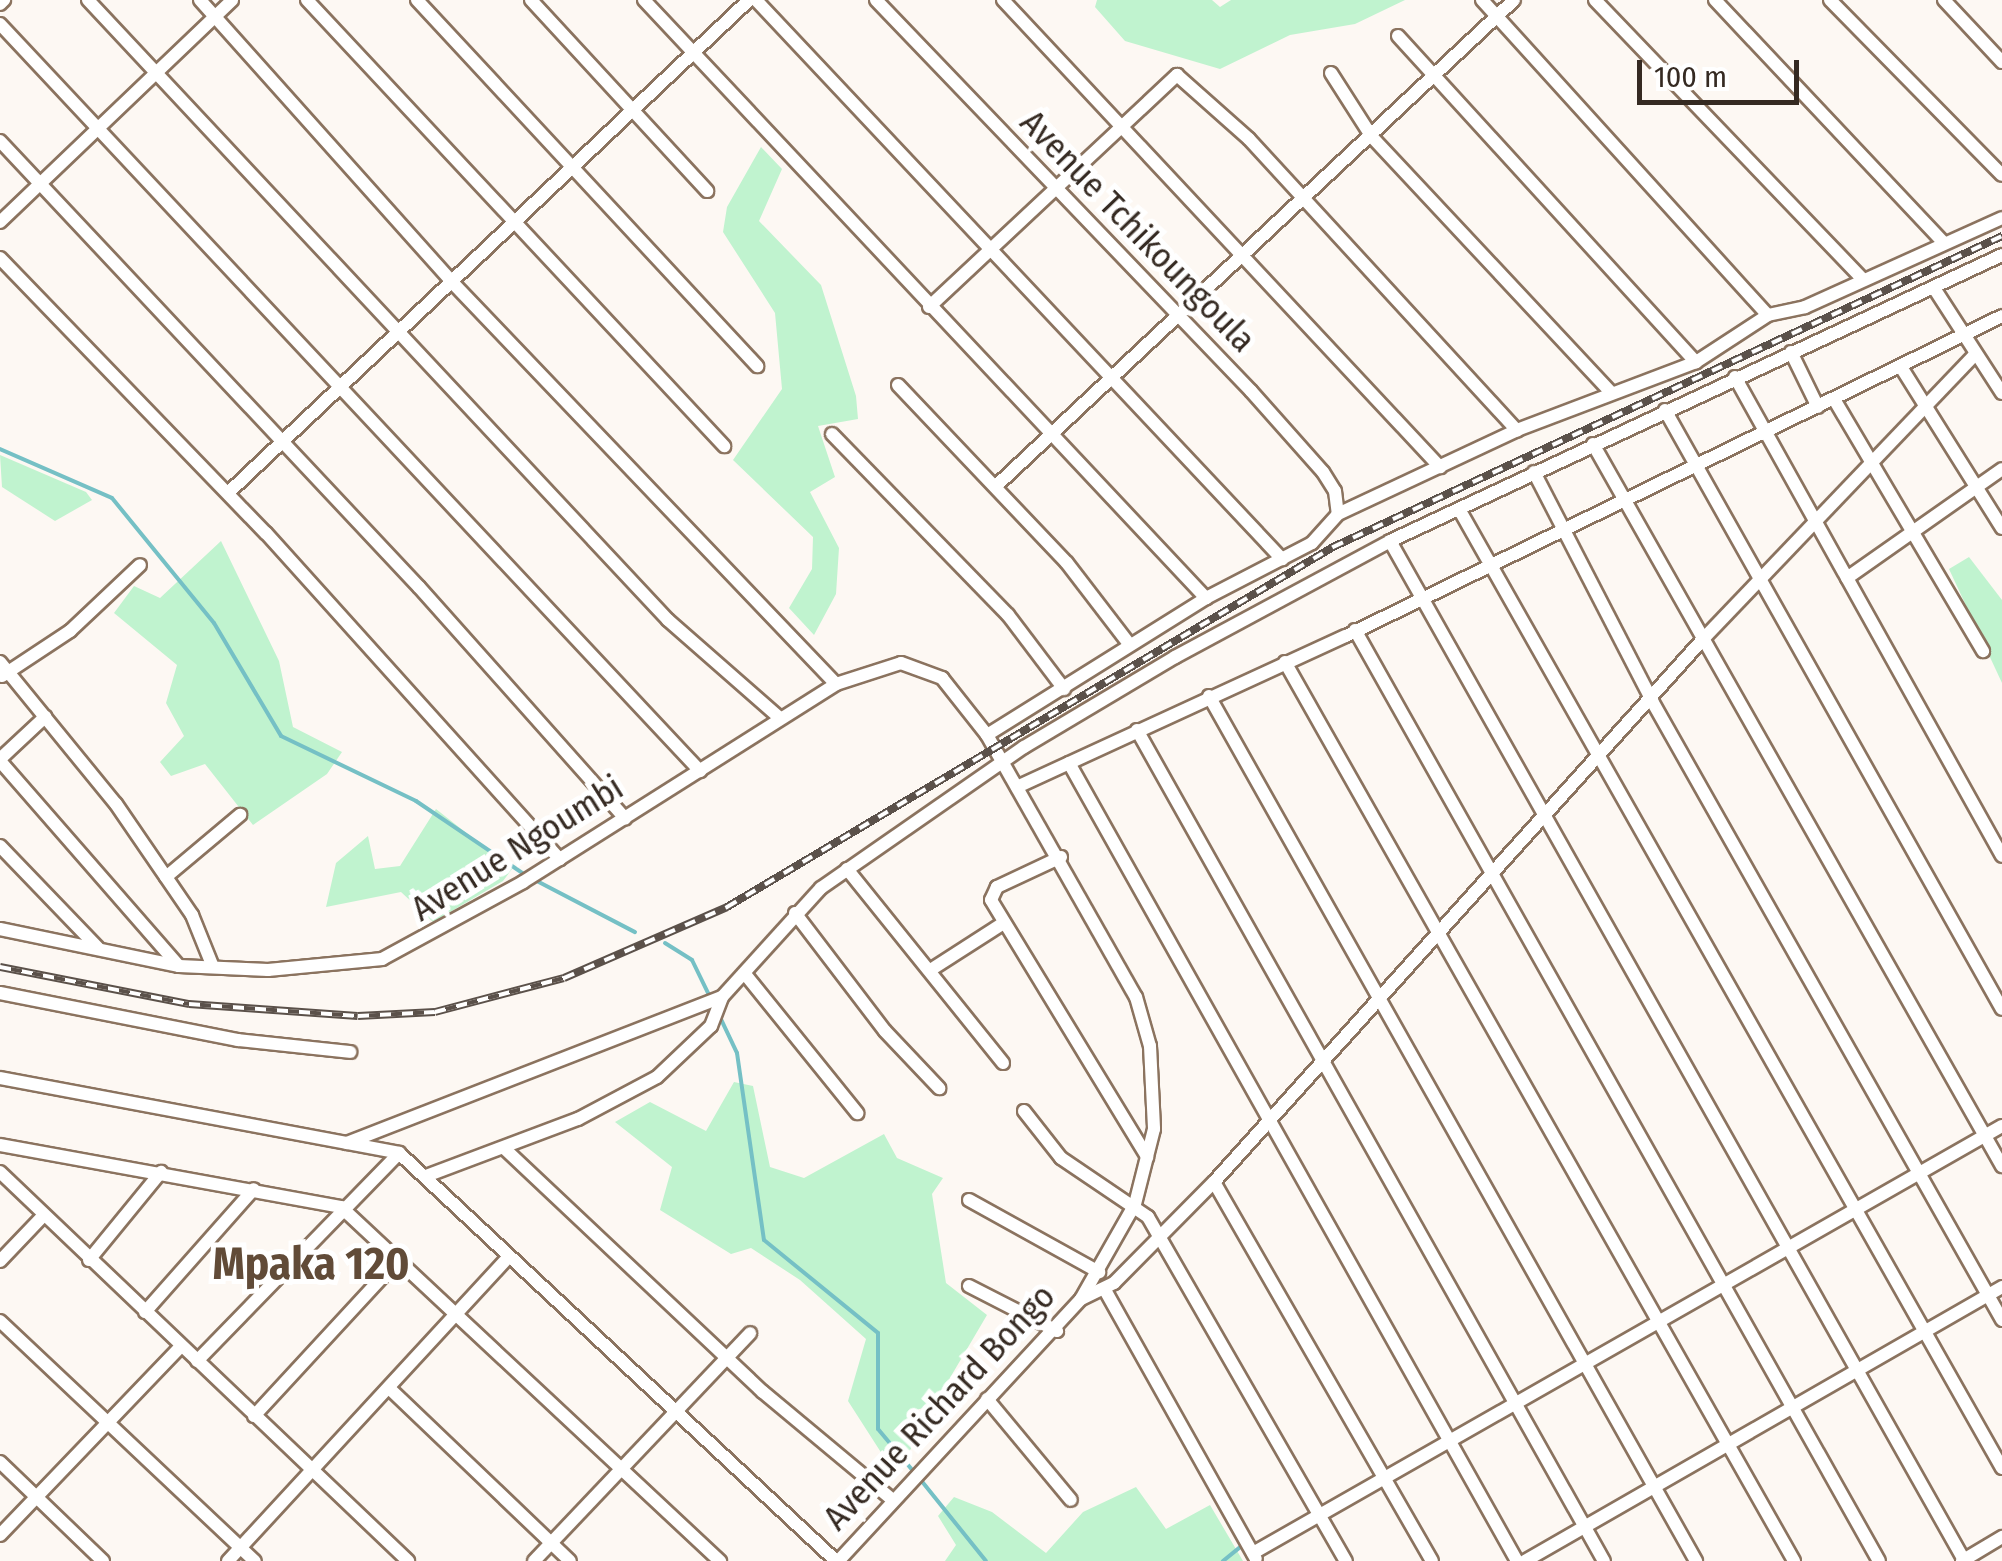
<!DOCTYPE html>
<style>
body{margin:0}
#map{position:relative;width:2002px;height:1561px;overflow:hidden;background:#fdf8f3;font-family:"Fira Sans Condensed",sans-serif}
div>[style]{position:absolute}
.green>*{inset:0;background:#c0f3cf}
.stream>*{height:4px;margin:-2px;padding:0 2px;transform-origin:2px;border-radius:2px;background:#75c0c5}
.roads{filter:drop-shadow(2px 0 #8b735f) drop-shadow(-2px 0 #8b735f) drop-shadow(0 2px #8b735f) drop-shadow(0 -2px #8b735f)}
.minor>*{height:12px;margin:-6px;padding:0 6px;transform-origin:6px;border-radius:6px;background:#fff}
.rail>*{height:8px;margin-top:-4px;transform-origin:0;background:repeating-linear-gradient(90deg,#fff 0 11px,#5b514a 0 22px);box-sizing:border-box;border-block:2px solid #5b514a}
span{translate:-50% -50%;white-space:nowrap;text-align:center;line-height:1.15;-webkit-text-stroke:10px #fff;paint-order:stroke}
.street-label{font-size:35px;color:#352a22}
.district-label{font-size:45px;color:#614b38;font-weight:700}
.scale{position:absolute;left:1637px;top:60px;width:162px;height:45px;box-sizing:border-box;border:5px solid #352a22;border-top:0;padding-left:12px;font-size:30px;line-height:35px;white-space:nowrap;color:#352a22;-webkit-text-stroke:8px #fff;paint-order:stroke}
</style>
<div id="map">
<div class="green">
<i style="clip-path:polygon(1097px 0,1212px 0,1220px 7px,1231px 0,1405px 0,1355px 24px,1290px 35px,1220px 69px,1125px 41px,1095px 7px)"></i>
<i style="clip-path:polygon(761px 147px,782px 169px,759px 221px,821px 285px,856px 396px,858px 419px,818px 426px,835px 477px,810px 492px,839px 548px,836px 594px,814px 635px,789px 608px,812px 569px,813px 537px,733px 460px,782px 389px,775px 313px,723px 232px,727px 207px)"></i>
<i style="clip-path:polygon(0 455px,86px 492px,92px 500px,55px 521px,2px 487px)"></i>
<i style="clip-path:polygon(221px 541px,279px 661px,293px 727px,342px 752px,327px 774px,253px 825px,205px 764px,171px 776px,160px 762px,184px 736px,166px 703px,177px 665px,114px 613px,134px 586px,160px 598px)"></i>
<i style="clip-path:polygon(1969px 557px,2002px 600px,2002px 683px,1949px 569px)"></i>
<i style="clip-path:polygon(436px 809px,512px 869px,503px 881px,433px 922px,401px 892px,326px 907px,336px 863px,368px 836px,375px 869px,400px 866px)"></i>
<i style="clip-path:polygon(734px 1082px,753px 1086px,770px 1167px,804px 1178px,884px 1134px,897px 1158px,943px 1178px,932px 1194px,946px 1283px,987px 1315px,934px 1405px,909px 1412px,911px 1449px,891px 1468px,848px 1401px,866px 1339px,800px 1280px,751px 1248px,731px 1254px,660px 1210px,672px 1167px,615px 1122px,650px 1102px,706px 1131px)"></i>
<i style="clip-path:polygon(1136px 1487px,1166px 1529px,1210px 1505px,1243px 1561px,945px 1561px,956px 1545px,938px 1516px,954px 1497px,992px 1512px,1046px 1553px,1083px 1512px)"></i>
</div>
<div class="stream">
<i style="left:0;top:449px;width:122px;rotate:23.6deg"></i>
<i style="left:112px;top:498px;width:161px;rotate:50.8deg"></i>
<i style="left:214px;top:623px;width:131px;rotate:59.3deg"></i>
<i style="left:281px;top:736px;width:150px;rotate:25.7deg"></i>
<i style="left:416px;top:801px;width:130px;rotate:34.1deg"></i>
<i style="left:533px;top:879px;width:115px;rotate:27.5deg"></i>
<i style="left:665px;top:943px;width:32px;rotate:32deg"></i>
<i style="left:692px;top:960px;width:41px;rotate:64.1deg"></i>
<i style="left:719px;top:1015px;width:42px;rotate:64.7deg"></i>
<i style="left:737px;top:1053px;width:189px;rotate:81.8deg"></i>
<i style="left:764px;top:1240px;width:147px;rotate:39.2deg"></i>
<i style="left:878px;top:1333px;width:96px;rotate:90deg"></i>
<i style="left:878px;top:1429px;width:56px;rotate:50.1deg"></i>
<i style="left:920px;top:1479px;width:105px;rotate:51.2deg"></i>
<i style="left:1223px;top:1561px;width:22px;rotate:-39deg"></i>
</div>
<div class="roads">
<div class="minor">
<i style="left:88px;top:0;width:849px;rotate:46.91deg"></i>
<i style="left:668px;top:620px;width:149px;rotate:41.2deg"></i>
<i style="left:200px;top:0;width:377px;rotate:48.2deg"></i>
<i style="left:451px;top:281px;width:557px;rotate:46.31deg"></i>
<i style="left:307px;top:0;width:611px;rotate:46.92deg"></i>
<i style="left:417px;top:0;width:500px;rotate:47.1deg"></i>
<i style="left:531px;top:0;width:260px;rotate:47.3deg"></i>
<i style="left:644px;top:0;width:821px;rotate:46.78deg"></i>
<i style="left:756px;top:0;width:768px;rotate:46.74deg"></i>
<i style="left:876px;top:0;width:542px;rotate:46.2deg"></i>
<i style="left:1251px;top:391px;width:108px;rotate:48.4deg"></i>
<i style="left:1323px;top:472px;width:22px;rotate:58deg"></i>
<i style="left:1335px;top:491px;width:23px;rotate:83deg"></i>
<i style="left:1003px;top:0;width:640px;rotate:46.9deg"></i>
<i style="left:1482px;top:0;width:425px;rotate:47.8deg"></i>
<i style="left:1595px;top:0;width:387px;rotate:46.2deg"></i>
<i style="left:1715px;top:0;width:334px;rotate:46.7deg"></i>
<i style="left:1830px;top:0;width:245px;rotate:45.5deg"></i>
<i style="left:1944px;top:0;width:85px;rotate:46.9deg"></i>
<i style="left:0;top:4px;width:6px;rotate:-45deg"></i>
<i style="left:0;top:24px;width:1024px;rotate:46.86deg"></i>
<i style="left:1398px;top:36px;width:442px;rotate:47.6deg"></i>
<i style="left:1331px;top:73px;width:76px;rotate:57.4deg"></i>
<i style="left:1372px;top:137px;width:349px;rotate:46.9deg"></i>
<i style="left:0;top:141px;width:612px;rotate:46.79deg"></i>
<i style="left:419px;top:587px;width:310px;rotate:48.3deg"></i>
<i style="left:0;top:222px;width:321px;rotate:-43.7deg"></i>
<i style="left:0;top:258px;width:383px;rotate:46deg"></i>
<i style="left:266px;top:533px;width:439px;rotate:48deg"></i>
<i style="left:1934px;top:288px;width:125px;rotate:57.1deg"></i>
<i style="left:929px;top:307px;width:340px;rotate:-43.1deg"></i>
<i style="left:1177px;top:75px;width:96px;rotate:41.6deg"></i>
<i style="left:1249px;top:139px;width:396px;rotate:47.4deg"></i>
<i style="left:1791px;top:352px;width:61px;rotate:63.9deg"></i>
<i style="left:1901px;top:367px;width:190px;rotate:57.9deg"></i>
<i style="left:1735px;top:377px;width:548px;rotate:60.86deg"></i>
<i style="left:898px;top:385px;width:245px;rotate:46.5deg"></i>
<i style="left:1067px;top:563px;width:103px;rotate:52.5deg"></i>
<i style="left:1834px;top:399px;width:293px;rotate:59.4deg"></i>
<i style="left:1665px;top:410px;width:687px;rotate:60.64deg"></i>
<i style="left:832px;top:434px;width:252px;rotate:45.8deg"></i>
<i style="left:1008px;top:615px;width:93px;rotate:52.9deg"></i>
<i style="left:1593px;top:444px;width:830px;rotate:60.47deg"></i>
<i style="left:1534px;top:472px;width:258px;rotate:62.7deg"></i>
<i style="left:1652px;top:701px;width:711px;rotate:60.51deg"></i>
<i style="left:996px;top:486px;width:710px;rotate:-43.17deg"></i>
<i style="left:228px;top:493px;width:717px;rotate:-43.42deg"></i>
<i style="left:1459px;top:509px;width:1102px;rotate:60.48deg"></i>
<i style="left:1390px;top:541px;width:1170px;rotate:60.61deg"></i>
<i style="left:1847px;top:578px;width:189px;rotate:-35.1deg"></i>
<i style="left:1355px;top:630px;width:1068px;rotate:60.63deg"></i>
<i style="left:0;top:662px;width:183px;rotate:50.8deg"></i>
<i style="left:116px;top:804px;width:135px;rotate:55.6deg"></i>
<i style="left:192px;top:915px;width:56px;rotate:68deg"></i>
<i style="left:1285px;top:662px;width:1033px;rotate:60.48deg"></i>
<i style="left:2px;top:676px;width:82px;rotate:-33.5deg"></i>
<i style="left:70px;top:631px;width:96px;rotate:-43.3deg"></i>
<i style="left:1209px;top:696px;width:993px;rotate:60.62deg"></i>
<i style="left:1137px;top:730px;width:953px;rotate:60.67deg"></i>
<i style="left:987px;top:735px;width:258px;rotate:-32deg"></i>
<i style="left:1206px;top:598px;width:119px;rotate:-27.4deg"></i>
<i style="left:1312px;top:543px;width:39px;rotate:-48deg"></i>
<i style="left:1338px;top:514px;width:198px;rotate:-25.1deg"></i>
<i style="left:1517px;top:430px;width:191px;rotate:-20.8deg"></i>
<i style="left:1696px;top:362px;width:86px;rotate:-33.1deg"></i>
<i style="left:1768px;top:315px;width:38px;rotate:-12deg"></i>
<i style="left:1805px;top:307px;width:216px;rotate:-24.3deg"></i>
<i style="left:0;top:759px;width:62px;rotate:-43deg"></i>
<i style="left:0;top:761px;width:272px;rotate:48.9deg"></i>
<i style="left:1069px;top:763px;width:915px;rotate:60.69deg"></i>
<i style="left:1017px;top:787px;width:362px;rotate:-24.7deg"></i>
<i style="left:1346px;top:636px;width:730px;rotate:-26deg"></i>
<i style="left:0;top:846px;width:141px;rotate:46.1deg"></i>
<i style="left:1061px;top:857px;width:71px;rotate:154.9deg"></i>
<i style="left:997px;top:887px;width:14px;rotate:115deg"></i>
<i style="left:991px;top:900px;width:301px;rotate:58.7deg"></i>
<i style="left:847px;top:869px;width:249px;rotate:51.2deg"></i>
<i style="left:166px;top:877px;width:97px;rotate:-40deg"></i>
<i style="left:795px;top:913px;width:148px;rotate:52.7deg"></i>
<i style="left:885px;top:1031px;width:79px;rotate:46.5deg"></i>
<i style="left:0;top:929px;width:183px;rotate:11.7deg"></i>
<i style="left:179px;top:966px;width:89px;rotate:2.6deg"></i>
<i style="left:268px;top:970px;width:115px;rotate:-5.5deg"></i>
<i style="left:382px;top:959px;width:161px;rotate:-28.6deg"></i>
<i style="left:523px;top:882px;width:370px;rotate:-32.3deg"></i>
<i style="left:836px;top:684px;width:68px;rotate:-17.9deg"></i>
<i style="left:901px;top:663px;width:44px;rotate:20.1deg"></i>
<i style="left:942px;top:678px;width:73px;rotate:51.7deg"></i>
<i style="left:987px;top:735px;width:301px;rotate:60.4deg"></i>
<i style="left:1136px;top:997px;width:51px;rotate:74.1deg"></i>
<i style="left:1150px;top:1046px;width:83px;rotate:87.2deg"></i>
<i style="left:1154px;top:1129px;width:77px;rotate:104.2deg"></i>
<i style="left:1135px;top:1204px;width:109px;rotate:119.6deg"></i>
<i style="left:1081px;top:1299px;width:357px;rotate:132.8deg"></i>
<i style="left:932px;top:969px;width:83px;rotate:-32.7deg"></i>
<i style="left:745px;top:974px;width:179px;rotate:51.1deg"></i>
<i style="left:0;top:993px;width:243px;rotate:11.2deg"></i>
<i style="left:238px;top:1040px;width:113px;rotate:6.1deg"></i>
<i style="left:0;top:1078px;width:406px;rotate:10.6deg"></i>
<i style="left:399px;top:1153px;width:598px;rotate:43.03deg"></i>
<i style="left:1024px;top:1111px;width:60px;rotate:51.8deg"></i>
<i style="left:1061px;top:1158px;width:105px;rotate:34.1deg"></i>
<i style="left:1148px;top:1217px;width:397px;rotate:60.1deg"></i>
<i style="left:347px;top:1143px;width:402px;rotate:-21.3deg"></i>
<i style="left:722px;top:997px;width:147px;rotate:-47.8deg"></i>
<i style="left:821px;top:888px;width:247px;rotate:-34.8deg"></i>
<i style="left:1024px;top:747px;width:176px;rotate:-30.8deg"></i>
<i style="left:1175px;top:657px;width:244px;rotate:-28.3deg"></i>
<i style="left:1390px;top:541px;width:676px;rotate:-25.05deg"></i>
<i style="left:0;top:1145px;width:347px;rotate:10.3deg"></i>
<i style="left:341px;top:1207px;width:519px;rotate:43.05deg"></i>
<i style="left:505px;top:1149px;width:354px;rotate:43.3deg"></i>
<i style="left:763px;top:1392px;width:165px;rotate:39.8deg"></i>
<i style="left:0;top:1172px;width:564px;rotate:43.63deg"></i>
<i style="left:426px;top:1176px;width:162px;rotate:-20.6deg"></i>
<i style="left:578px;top:1119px;width:89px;rotate:-28deg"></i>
<i style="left:657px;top:1077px;width:74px;rotate:-43.4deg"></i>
<i style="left:711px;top:1026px;width:31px;rotate:-69deg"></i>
<i style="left:1214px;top:1182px;width:437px;rotate:60.1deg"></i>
<i style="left:969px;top:1200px;width:149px;rotate:29deg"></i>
<i style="left:89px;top:1260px;width:114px;rotate:-50.7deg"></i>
<i style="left:0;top:1261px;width:62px;rotate:-46.3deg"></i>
<i style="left:969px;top:1286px;width:99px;rotate:27.1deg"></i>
<i style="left:1105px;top:1290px;width:308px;rotate:60.7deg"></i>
<i style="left:1081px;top:1299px;width:37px;rotate:-26deg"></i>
<i style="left:1114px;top:1283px;width:142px;rotate:-45.3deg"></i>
<i style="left:1214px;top:1182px;width:732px;rotate:-47.99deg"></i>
<i style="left:1704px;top:638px;width:393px;rotate:-46.3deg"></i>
<i style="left:145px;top:1312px;width:164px;rotate:-48.5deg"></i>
<i style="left:0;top:1321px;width:350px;rotate:43.3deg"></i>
<i style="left:197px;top:1361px;width:290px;rotate:-45.8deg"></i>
<i style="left:389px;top:1388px;width:250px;rotate:43.7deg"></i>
<i style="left:987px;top:1399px;width:131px;rotate:50.3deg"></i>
<i style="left:254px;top:1416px;width:214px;rotate:-47.3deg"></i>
<i style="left:0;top:1462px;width:143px;rotate:43.9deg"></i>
<i style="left:0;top:1535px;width:262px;rotate:-46.2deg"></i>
<i style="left:1253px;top:1553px;width:862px;rotate:-29.69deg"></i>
<i style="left:228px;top:1561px;width:414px;rotate:-47.3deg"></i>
<i style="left:534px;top:1561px;width:314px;rotate:-46.5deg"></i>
<i style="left:1525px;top:1561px;width:550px;rotate:-29.87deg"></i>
<i style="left:1962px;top:1561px;width:47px;rotate:-31deg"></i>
</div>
</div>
<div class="rail">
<i style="left:0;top:967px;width:193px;rotate:11.1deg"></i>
<i style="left:189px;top:1004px;width:169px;rotate:4.1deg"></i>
<i style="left:358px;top:1016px;width:77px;rotate:-3deg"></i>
<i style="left:435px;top:1012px;width:133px;rotate:-14.8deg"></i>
<i style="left:564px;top:978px;width:178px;rotate:-23.5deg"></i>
<i style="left:727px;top:907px;width:705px;rotate:-30.71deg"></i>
<i style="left:1333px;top:547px;width:738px;rotate:-24.93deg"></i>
</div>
<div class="street-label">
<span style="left:1138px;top:231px;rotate:46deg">Avenue Tchikoungoula</span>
<span style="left:517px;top:848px;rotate:-32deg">Avenue Ngoumbi</span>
<span style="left:939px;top:1407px;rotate:-47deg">Avenue Richard Bongo</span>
</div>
<div class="district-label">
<span style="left:311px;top:1265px">Mpaka 120</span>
</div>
<div class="scale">100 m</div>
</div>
